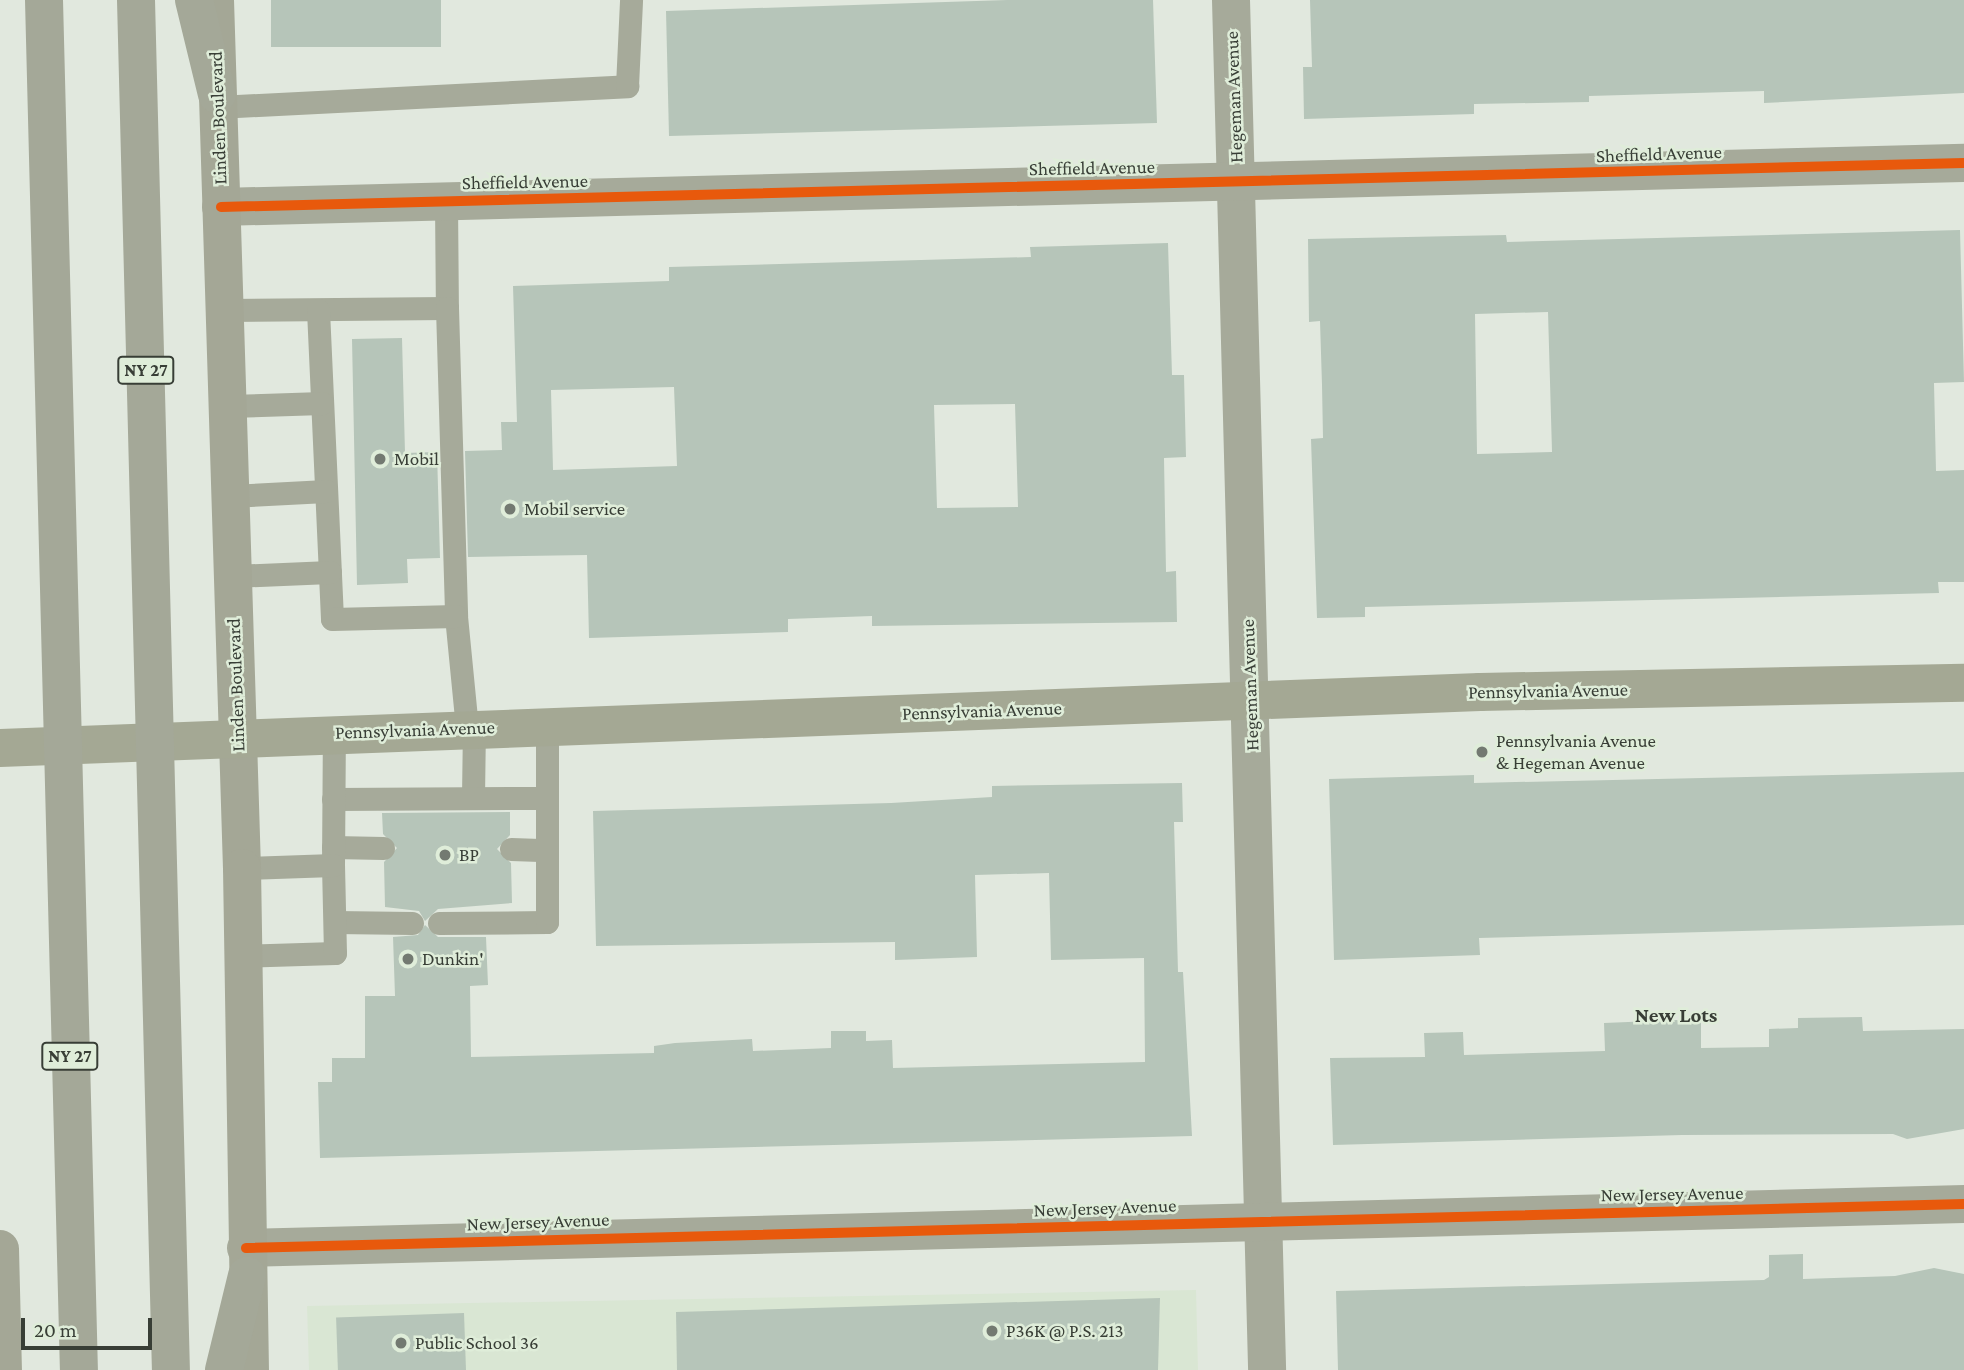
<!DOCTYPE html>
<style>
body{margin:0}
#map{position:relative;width:1964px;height:1370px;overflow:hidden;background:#e1e8de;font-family:"Crimson Pro",serif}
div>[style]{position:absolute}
.built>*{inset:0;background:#d9e6d3}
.building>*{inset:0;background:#b6c5b9;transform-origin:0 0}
.lane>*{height:23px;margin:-11.5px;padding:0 11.5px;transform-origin:11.5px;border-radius:11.5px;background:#a6aa9a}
.street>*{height:38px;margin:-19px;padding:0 19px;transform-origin:19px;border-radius:19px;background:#a6aa9a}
.secondary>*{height:38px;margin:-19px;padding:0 19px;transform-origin:19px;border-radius:19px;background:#a4a796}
.primary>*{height:38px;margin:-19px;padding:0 19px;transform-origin:19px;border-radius:19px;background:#a4a894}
.highway>*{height:38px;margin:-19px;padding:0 19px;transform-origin:19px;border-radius:19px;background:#a4a898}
.cycleway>*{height:10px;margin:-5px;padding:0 5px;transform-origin:5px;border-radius:5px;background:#e8590c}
.dots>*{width:19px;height:19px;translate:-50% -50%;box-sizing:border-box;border:4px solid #dfedd9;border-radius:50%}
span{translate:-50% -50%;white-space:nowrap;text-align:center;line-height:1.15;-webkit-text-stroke:5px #dfedd9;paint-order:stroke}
.shield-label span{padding:2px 5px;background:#dfedd9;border:2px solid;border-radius:5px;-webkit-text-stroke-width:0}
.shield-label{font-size:18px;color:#383e36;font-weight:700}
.street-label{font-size:19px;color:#383e36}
.poi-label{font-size:19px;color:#383e36}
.left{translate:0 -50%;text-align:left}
.neighbourhood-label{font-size:21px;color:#383e36;font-weight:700}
.scale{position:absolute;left:21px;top:1318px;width:131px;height:32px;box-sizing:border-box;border:4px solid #383e36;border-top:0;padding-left:9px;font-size:21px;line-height:24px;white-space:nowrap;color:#383e36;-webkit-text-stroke:5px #dfedd9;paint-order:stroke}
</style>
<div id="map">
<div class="built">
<i style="clip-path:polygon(1196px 1290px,1198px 1370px,309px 1370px,307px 1306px)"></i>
</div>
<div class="building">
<i style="left:271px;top:0;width:170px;height:47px"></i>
<i style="clip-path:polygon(1007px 0,1153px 0,1157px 123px,669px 136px,666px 11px)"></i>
<i style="clip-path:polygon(1310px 0,1964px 0,1964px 93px,1764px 103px,1764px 91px,1589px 96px,1589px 102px,1474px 104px,1474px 114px,1304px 119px,1303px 67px,1312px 67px)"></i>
<i style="clip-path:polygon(evenodd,1960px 230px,1964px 382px,1934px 383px,1936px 471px,1964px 470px,1964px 582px,1938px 582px,1939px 593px,1365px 607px,1365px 617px,1317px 618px,1311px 439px,1323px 438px,1322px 385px,1320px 321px,1309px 322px,1308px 239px,1506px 235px,1507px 242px,1960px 230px,1548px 312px,1552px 452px,1477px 454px,1475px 314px,1548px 312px)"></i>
<i style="clip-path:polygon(evenodd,1168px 243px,1172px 375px,1184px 375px,1186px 457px,1164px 458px,1166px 572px,1176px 571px,1177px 622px,872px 626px,872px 616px,788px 619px,788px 632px,589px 638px,587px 555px,468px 557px,465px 451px,502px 450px,501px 422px,517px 422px,513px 286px,669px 281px,669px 267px,1031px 257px,1030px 247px,1168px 243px,674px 387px,677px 466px,553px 470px,551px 390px,674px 387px,1168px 243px,1015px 404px,1018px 507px,937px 508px,934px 405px,1015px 404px)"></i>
<i style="clip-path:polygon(402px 338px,405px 453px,437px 452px,440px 558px,407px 559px,408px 583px,357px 585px,352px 339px)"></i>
<i style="clip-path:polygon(1964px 772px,1964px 925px,1479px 938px,1480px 955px,1334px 960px,1329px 779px,1474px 775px,1474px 783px)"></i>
<i style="clip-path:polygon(1182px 783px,1183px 822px,1174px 822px,1178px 972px,1183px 972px,1192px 1136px,320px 1158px,318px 1082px,332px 1082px,332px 1058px,365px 1058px,365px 996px,395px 996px,393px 937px,418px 935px,425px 925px,438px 937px,486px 937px,488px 985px,470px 986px,471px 1057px,654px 1053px,654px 1046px,675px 1043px,752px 1039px,753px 1051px,831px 1048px,831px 1031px,866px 1031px,866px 1041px,892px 1040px,893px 1068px,1145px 1062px,1144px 958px,1051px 960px,1049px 873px,975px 875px,977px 957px,895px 960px,895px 942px,596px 946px,593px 811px,891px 803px,992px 797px,992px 786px)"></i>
<i style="clip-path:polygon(510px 812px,510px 835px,497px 849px,511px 863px,512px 903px,438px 909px,425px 921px,419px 911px,385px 907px,384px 862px,397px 848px,383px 834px,382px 813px)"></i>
<i style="clip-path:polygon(1862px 1017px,1863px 1031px,1964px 1029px,1964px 1129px,1907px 1139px,1893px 1134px,1682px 1135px,1333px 1145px,1330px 1058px,1425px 1057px,1424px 1033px,1463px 1032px,1464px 1055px,1605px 1051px,1604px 1023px,1701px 1019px,1701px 1048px,1769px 1047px,1769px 1029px,1798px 1028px,1798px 1018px)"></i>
<i style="clip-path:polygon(1803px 1254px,1803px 1279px,1895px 1276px,1934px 1268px,1964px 1274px,1964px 1370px,1338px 1370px,1336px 1291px,1764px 1280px,1769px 1277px,1769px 1255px)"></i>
<i style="clip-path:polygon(1160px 1298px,1158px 1370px,677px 1370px,676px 1312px)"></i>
<i style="left:464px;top:1313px;width:57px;height:128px;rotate:88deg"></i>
</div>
<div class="lane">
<i style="left:218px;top:107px;width:410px;rotate:-2.9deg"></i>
<i style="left:627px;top:86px;width:86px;rotate:-87.3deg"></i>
<i style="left:446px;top:202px;width:106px;rotate:89.5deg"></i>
<i style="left:224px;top:310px;width:223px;rotate:-0.5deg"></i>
<i style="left:447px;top:308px;width:308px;rotate:88.3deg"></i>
<i style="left:456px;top:616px;width:113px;rotate:84.4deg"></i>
<i style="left:318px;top:310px;width:309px;rotate:87.4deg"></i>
<i style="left:332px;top:619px;width:124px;rotate:-1.4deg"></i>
<i style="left:228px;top:406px;width:94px;rotate:-1.8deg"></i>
<i style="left:230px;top:496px;width:96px;rotate:-3deg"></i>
<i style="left:233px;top:576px;width:97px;rotate:-2.4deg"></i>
<i style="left:473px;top:797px;width:69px;rotate:-89.2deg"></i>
<i style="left:333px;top:799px;width:214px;rotate:-0.3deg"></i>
<i style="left:333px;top:847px;width:50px;rotate:1.1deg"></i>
<i style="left:511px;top:849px;width:36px;rotate:2deg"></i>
<i style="left:333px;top:865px;width:132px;rotate:-89.6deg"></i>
<i style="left:335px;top:922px;width:77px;rotate:0.7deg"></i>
<i style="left:439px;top:923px;width:108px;rotate:-0.5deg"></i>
<i style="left:547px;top:922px;width:195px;rotate:-90deg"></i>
<i style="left:240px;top:956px;width:95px;rotate:-1.8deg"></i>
<i style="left:335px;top:953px;width:88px;rotate:-91.3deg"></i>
<i style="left:333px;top:865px;width:91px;rotate:178.1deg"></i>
</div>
<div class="street">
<i style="left:1231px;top:0;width:1370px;rotate:88.49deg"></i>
<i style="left:221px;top:207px;width:1744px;rotate:-1.45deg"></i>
<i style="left:246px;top:1248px;width:1719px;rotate:-1.47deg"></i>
</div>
<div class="secondary">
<i style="left:215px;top:0;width:868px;rotate:88.22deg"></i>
<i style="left:242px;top:868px;width:502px;rotate:89.09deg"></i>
<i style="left:0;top:1249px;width:121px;rotate:88.6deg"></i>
</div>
<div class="primary">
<i style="left:0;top:748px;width:1481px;rotate:-2.17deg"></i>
<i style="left:1480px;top:692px;width:484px;rotate:-1.1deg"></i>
</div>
<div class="highway">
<i style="left:44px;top:0;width:1370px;rotate:88.54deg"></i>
<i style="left:136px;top:0;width:1370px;rotate:88.54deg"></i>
<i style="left:194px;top:0;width:97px;rotate:76.3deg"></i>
<i style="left:224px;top:1370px;width:97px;rotate:-76.3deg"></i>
</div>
<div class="cycleway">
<i style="left:221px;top:207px;width:1744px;rotate:-1.45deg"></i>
<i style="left:246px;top:1248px;width:1719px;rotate:-1.47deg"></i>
</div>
<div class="dots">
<i style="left:380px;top:459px;background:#737a71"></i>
<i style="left:510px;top:509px;background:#737a71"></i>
<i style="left:1482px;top:752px;background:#737a71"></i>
<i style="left:445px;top:855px;background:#737a71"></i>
<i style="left:408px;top:959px;background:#737a71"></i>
<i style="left:992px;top:1331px;background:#737a71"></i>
<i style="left:401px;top:1343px;background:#737a71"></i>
</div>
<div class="shield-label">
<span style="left:146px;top:370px">NY 27</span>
<span style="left:70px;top:1056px">NY 27</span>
</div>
<div class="street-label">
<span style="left:1234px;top:97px;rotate:-92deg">Hegeman Avenue</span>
<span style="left:218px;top:118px;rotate:-92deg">Linden Boulevard</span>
<span style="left:1659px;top:154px;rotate:-2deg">Sheffield Avenue</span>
<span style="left:1092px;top:168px;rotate:-1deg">Sheffield Avenue</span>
<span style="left:525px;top:182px;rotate:-1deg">Sheffield Avenue</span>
<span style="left:236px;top:685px;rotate:-92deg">Linden Boulevard</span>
<span style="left:1250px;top:685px;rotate:-92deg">Hegeman Avenue</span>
<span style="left:1548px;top:691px;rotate:-1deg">Pennsylvania Avenue</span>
<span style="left:982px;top:711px;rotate:-2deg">Pennsylvania Avenue</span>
<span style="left:415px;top:730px;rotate:-2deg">Pennsylvania Avenue</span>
<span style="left:1672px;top:1194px;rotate:-1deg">New Jersey Avenue</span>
<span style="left:1105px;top:1208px;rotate:-2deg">New Jersey Avenue</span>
<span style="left:538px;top:1222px;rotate:-2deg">New Jersey Avenue</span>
</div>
<div class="poi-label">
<span class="left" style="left:394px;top:459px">Mobil</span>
<span class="left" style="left:524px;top:509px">Mobil service</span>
<span class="left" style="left:1496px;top:752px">Pennsylvania Avenue<br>&amp; Hegeman Avenue</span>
<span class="left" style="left:459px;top:855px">BP</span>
<span class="left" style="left:422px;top:959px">Dunkin'</span>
<span class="left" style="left:1006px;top:1331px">P36K @ P.S. 213</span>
<span class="left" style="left:415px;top:1343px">Public School 36</span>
</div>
<div class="neighbourhood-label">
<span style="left:1676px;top:1015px">New Lots</span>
</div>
<div class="scale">20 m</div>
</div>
